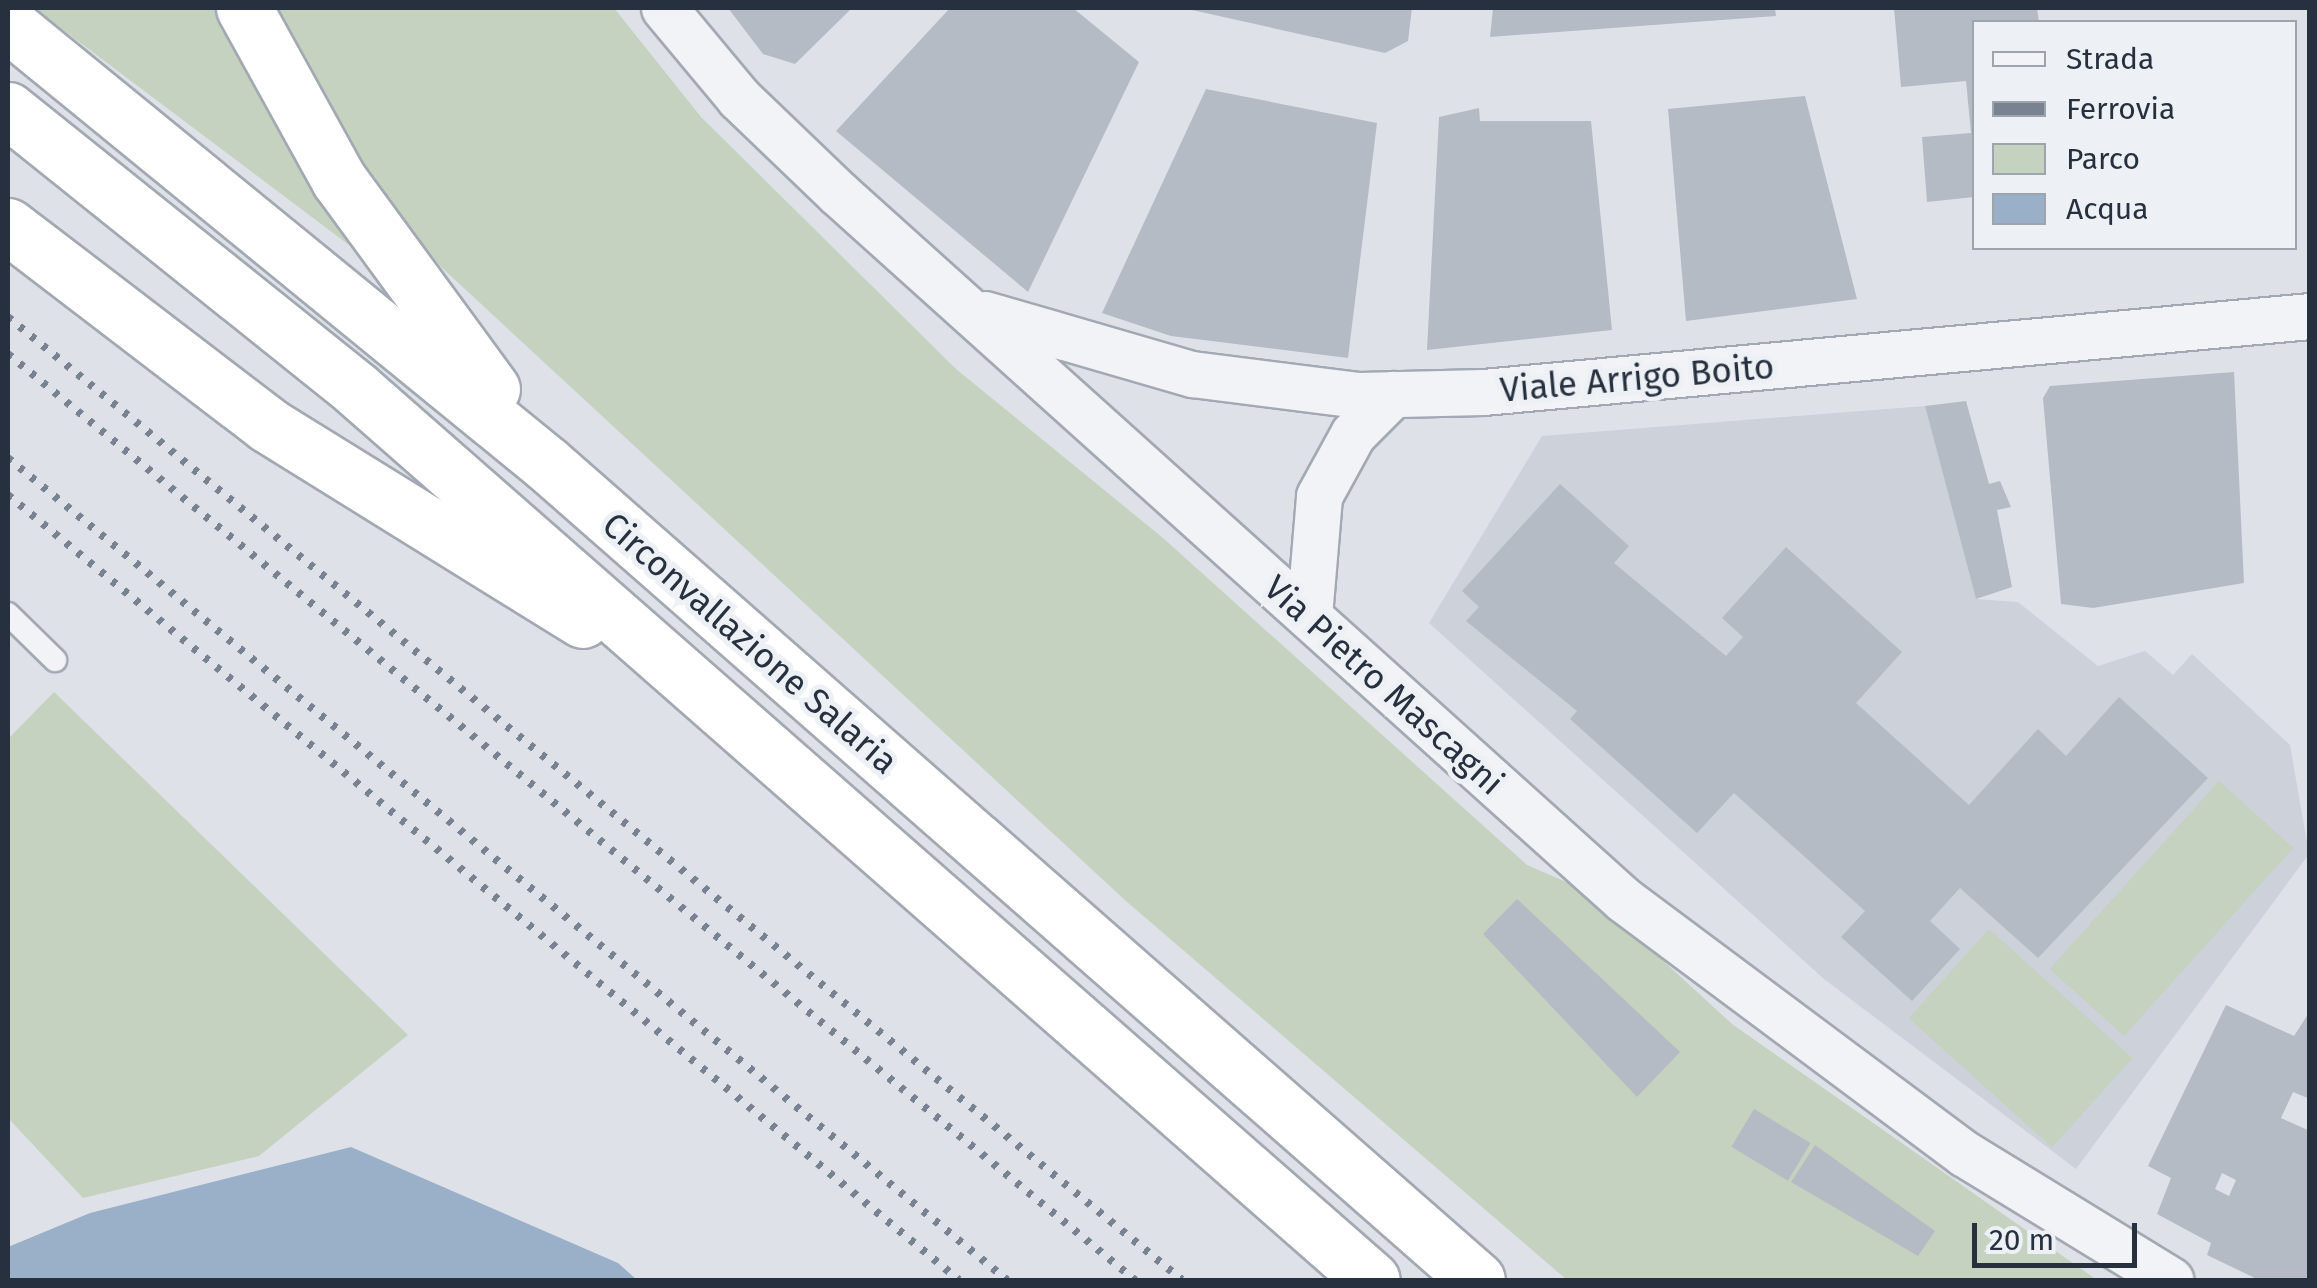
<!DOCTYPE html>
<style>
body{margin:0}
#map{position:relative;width:2317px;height:1288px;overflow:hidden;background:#dee2e8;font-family:"Fira Sans",sans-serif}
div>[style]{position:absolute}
.built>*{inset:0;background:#ccd1da}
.green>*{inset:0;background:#c4d2bf;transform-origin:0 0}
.water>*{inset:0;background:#99b0c8}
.building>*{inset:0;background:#b5bbc4;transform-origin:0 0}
.roads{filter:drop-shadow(2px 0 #a3a9b2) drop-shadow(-2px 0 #a3a9b2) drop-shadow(0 2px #a3a9b2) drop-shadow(0 -2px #a3a9b2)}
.lane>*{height:22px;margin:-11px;padding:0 11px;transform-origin:11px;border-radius:11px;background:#f1f3f6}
.street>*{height:45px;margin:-22.5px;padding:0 22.5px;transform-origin:22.5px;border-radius:22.5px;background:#f1f3f6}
.highway>*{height:55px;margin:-27.5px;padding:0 27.5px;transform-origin:27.5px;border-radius:27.5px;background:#fff}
.rail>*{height:8px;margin-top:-4px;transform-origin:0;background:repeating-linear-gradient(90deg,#788291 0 5px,transparent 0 15px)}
span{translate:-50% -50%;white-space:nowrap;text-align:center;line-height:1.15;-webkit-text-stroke:10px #edf1f5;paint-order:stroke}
.street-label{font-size:35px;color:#27303e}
.frame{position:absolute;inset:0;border:10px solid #27303e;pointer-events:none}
.legend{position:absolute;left:1972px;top:20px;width:325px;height:230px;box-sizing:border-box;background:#edf1f5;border:2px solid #9ea4ac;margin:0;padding:12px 18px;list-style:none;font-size:30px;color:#27303e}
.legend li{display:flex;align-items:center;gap:20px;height:50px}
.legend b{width:50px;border:2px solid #9ea4ac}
.scale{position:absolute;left:1972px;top:1223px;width:165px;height:45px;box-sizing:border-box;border:5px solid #27303e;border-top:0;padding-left:12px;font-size:30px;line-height:35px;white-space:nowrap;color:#27303e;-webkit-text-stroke:8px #edf1f5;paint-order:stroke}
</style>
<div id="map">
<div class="built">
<i style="clip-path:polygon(1925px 406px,1976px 599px,2018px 602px,2098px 666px,2145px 651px,2173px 675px,2192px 654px,2290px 745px,2309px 854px,2076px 1169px,1824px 979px,1429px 623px,1542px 436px)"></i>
</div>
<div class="green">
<i style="clip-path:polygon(34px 8px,216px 8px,349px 245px)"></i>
<i style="clip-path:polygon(276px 8px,614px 8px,701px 117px,956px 369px,1163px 538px,1527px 865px,1587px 891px,1732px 1024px,2097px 1280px,1567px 1280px,1126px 901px,439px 265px,357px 161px)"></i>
<i style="clip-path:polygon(54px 692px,408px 1035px,259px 1156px,83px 1198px,8px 1118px,8px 739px)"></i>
<i style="left:2219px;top:781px;width:100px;height:253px;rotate:42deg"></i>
<i style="left:1989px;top:929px;width:193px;height:120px;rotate:42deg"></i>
</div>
<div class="water">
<i style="clip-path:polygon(351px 1147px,618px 1263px,637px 1280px,8px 1280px,8px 1247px,90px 1213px)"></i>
</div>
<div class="building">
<i style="clip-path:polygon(728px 8px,852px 8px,795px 64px,763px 54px)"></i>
<i style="clip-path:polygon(950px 8px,1073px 8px,1139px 62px,1028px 292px,836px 131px)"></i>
<i style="clip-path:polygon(1183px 8px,1412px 8px,1408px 41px,1385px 53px)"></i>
<i style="clip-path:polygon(1493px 8px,1775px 8px,1776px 16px,1490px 37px)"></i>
<i style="clip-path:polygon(1894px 8px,2037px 8px,2039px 22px,1974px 22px,1974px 197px,1927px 202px,1922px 137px,1971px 133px,1966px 81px,1901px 87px)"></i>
<i style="clip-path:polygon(1206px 89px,1377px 123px,1348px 358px,1171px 336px,1102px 313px)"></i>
<i style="clip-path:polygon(1805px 96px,1857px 299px,1686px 321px,1668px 109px)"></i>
<i style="clip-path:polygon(1479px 108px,1480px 121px,1591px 121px,1612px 330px,1427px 350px,1439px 117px)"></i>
<i style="clip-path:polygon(2234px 372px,2244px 583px,2093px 608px,2061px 604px,2043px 398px,2050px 386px)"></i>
<i style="clip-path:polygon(1966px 401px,1989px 484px,2000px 481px,2011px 507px,1997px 510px,2012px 587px,1976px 599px,1925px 406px)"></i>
<i style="clip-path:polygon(1560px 484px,1629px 546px,1614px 563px,1726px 656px,1743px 637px,1722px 618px,1786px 547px,1902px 652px,1856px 703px,1969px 805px,2038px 729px,2066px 756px,2119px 697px,2208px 778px,2038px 958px,1960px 888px,1930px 921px,1960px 949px,1912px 1001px,1841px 937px,1865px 911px,1734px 793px,1697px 833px,1570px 719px,1577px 711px,1466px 621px,1479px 607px,1462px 591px)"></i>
<i style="clip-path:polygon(1517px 899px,1680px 1052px,1637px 1097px,1483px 934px)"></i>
<i style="clip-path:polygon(evenodd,2226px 1005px,2294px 1036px,2310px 1011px,2310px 1099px,2293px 1092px,2281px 1118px,2310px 1131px,2310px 1280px,2259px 1280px,2207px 1255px,2211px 1243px,2157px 1214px,2171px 1178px,2148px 1166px,2226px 1005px,2222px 1173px,2236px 1180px,2229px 1196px,2215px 1189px,2222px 1173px)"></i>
<i style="left:1754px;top:1109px;width:66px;height:44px;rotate:31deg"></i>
<i style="clip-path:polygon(1815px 1145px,1935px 1231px,1918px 1256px,1791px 1182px)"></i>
</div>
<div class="roads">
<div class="lane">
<i style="left:8px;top:614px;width:66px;rotate:44.4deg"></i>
</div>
<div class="street">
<i style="left:664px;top:8px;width:117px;rotate:50.2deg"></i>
<i style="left:739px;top:98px;width:137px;rotate:43.8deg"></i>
<i style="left:838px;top:193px;width:1057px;rotate:41.97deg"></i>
<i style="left:1624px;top:900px;width:425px;rotate:36.7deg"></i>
<i style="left:1965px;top:1154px;width:241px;rotate:31.5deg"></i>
<i style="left:985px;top:314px;width:216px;rotate:16.2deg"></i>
<i style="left:1192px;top:374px;width:168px;rotate:7.2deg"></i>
<i style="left:1359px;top:395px;width:124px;rotate:-1.4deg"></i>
<i style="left:1483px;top:392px;width:830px;rotate:-5.25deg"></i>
<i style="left:1309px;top:616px;width:120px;rotate:-85.2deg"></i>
<i style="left:1319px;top:496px;width:71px;rotate:-61.3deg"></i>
<i style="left:1353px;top:434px;width:57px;rotate:-45deg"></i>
</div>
<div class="highway">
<i style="left:244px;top:8px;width:196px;rotate:61.1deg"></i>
<i style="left:339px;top:180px;width:259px;rotate:53.8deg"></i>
<i style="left:8px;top:24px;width:696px;rotate:39.23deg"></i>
<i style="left:547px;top:464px;width:1237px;rotate:41.26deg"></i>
<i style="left:8px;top:110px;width:446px;rotate:38.7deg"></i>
<i style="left:356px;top:389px;width:1351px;rotate:41.25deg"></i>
<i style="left:8px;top:226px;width:327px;rotate:37.4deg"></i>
<i style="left:268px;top:425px;width:370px;rotate:31.8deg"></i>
</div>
</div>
<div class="rail">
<i style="left:8px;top:317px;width:1518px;rotate:39.36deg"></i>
<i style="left:8px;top:354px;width:1459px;rotate:39.41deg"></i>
<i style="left:8px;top:458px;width:1294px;rotate:39.45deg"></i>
<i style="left:8px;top:495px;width:1233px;rotate:39.54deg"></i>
</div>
<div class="street-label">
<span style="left:1637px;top:378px;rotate:-5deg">Viale Arrigo Boito</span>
<span style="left:750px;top:643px;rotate:41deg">Circonvallazione Salaria</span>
<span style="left:1384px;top:685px;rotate:42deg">Via Pietro Mascagni</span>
</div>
<div class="frame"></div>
<ul class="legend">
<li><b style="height:12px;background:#f1f3f6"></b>Strada</li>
<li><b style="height:12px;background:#788291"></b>Ferrovia</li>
<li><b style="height:28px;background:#c4d2bf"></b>Parco</li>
<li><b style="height:28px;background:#99b0c8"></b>Acqua</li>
</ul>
<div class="scale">20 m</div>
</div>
